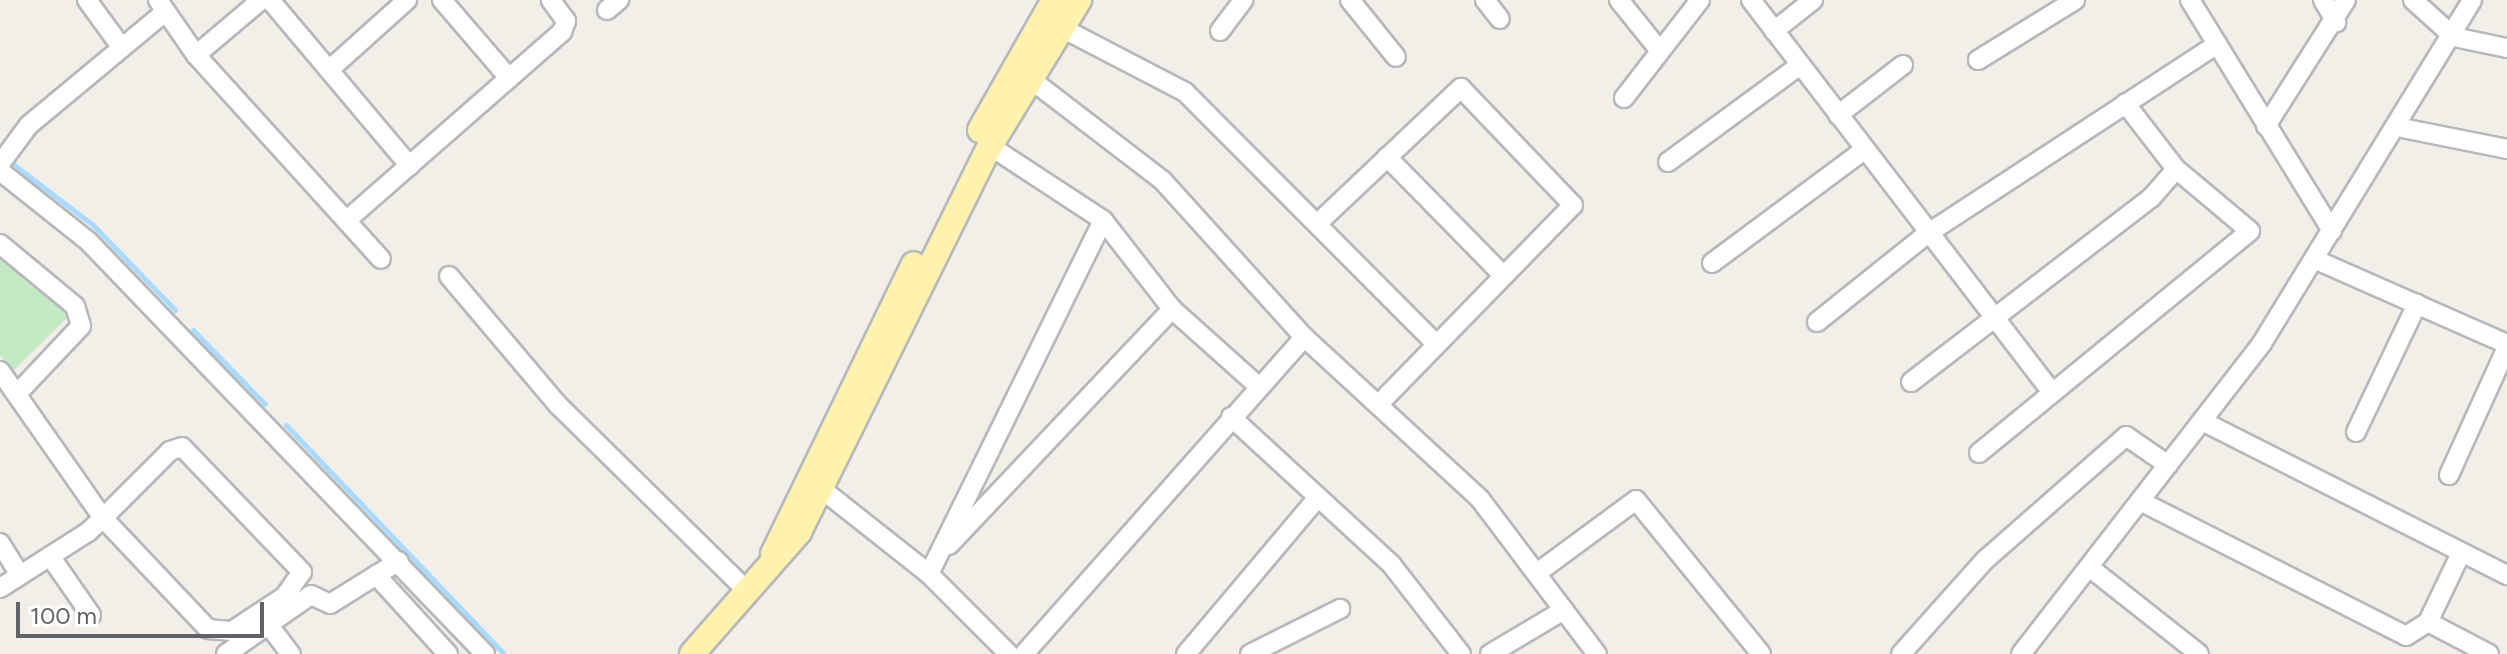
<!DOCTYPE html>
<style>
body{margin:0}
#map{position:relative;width:2507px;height:654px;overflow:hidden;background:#f1efe8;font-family:Figtree,sans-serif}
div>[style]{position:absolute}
.green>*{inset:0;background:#c5e8c5}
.stream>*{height:5px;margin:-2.5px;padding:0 2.5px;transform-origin:2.5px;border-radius:2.5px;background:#aadaff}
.roads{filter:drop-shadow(2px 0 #b5b8bc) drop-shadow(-2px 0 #b5b8bc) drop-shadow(0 2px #b5b8bc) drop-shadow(0 -2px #b5b8bc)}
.minor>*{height:18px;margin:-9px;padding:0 9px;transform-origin:9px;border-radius:9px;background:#fff}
.major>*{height:24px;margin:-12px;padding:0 12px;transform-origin:12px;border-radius:12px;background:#fff2af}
span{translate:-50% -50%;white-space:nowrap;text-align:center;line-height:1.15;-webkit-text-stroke:8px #fff;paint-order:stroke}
.scale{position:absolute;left:16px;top:602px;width:248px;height:36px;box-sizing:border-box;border:4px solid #5f6368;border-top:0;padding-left:10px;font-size:24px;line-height:28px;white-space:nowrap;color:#5f6368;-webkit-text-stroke:6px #fff;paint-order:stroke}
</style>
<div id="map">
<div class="green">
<i style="clip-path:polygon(0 257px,69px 316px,12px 372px,0 355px)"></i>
</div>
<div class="stream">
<i style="left:9px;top:161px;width:106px;rotate:37.3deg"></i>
<i style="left:93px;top:225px;width:118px;rotate:46deg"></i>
<i style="left:193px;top:330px;width:103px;rotate:45.8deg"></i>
<i style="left:286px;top:425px;width:316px;rotate:46.4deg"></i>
</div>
<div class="roads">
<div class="minor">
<i style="left:87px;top:0;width:59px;rotate:53.9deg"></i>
<i style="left:158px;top:0;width:67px;rotate:55.4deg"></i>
<i style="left:196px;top:55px;width:275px;rotate:47.8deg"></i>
<i style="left:270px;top:0;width:217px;rotate:49.9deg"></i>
<i style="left:442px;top:0;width:103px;rotate:49.3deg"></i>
<i style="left:1350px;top:0;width:73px;rotate:51.1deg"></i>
<i style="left:1485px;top:0;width:24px;rotate:52deg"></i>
<i style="left:1619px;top:0;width:65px;rotate:51.2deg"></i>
<i style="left:1751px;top:0;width:494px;rotate:52.5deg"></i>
<i style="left:2190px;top:0;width:271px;rotate:58.4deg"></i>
<i style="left:2323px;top:0;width:26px;rotate:59deg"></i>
<i style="left:2413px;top:0;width:55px;rotate:42.1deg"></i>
<i style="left:2454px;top:37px;width:54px;rotate:11.7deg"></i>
<i style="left:607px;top:10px;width:16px;rotate:-40deg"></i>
<i style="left:1060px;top:27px;width:141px;rotate:27.5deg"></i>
<i style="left:1185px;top:92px;width:354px;rotate:45.1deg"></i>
<i style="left:1220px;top:31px;width:39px;rotate:-53deg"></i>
<i style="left:1774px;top:31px;width:50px;rotate:-38.5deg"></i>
<i style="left:196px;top:55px;width:85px;rotate:-40.2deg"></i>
<i style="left:1978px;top:60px;width:114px;rotate:-31.7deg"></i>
<i style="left:329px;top:70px;width:105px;rotate:-41.9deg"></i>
<i style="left:1029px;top:78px;width:169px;rotate:37.5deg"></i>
<i style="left:1163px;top:181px;width:210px;rotate:47.9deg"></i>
<i style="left:1304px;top:337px;width:239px;rotate:42.6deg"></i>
<i style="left:1480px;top:499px;width:194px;rotate:53deg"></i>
<i style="left:1624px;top:98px;width:124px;rotate:-52.2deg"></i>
<i style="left:1838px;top:115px;width:82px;rotate:-37.6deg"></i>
<i style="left:2266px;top:126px;width:149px;rotate:-57.6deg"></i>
<i style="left:2397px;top:127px;width:112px;rotate:11.3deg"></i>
<i style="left:990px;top:146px;width:135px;rotate:33.2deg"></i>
<i style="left:1103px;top:220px;width:113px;rotate:52.2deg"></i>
<i style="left:1172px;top:309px;width:115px;rotate:41.8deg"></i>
<i style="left:1387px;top:157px;width:165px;rotate:45.5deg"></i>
<i style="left:1668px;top:162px;width:164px;rotate:-36.3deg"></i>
<i style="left:0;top:164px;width:49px;rotate:-53.4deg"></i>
<i style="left:29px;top:125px;width:177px;rotate:-39.7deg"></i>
<i style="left:0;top:171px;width:112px;rotate:38.5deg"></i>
<i style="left:88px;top:241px;width:573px;rotate:46.13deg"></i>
<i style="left:347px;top:220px;width:286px;rotate:-41.2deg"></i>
<i style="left:562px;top:32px;width:12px;rotate:-70deg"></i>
<i style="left:566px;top:21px;width:26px;rotate:-126deg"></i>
<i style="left:1318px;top:223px;width:197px;rotate:-43.4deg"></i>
<i style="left:1461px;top:88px;width:162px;rotate:46.3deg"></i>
<i style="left:1573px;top:205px;width:279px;rotate:134.3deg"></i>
<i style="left:0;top:244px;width:97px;rotate:39.6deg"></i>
<i style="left:75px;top:306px;width:21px;rotate:73deg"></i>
<i style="left:81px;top:326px;width:93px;rotate:133.3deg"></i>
<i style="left:2314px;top:259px;width:211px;rotate:23.8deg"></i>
<i style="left:1712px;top:263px;width:189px;rotate:-36.6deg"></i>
<i style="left:449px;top:276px;width:169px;rotate:49.8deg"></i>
<i style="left:558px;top:405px;width:265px;rotate:44.5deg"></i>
<i style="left:1817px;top:322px;width:141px;rotate:-38.7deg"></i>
<i style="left:1927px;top:234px;width:347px;rotate:-33.2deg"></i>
<i style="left:0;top:371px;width:179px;rotate:55deg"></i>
<i style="left:103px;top:518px;width:153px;rotate:46.6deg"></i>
<i style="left:208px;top:629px;width:24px;rotate:5deg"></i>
<i style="left:232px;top:631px;width:64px;rotate:-33.4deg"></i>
<i style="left:285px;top:596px;width:29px;rotate:-55deg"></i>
<i style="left:302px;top:572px;width:173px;rotate:-133.8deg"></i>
<i style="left:182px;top:447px;width:13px;rotate:162deg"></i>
<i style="left:170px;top:451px;width:95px;rotate:135deg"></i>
<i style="left:103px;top:518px;width:21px;rotate:137deg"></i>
<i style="left:88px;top:532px;width:104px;rotate:147.5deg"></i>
<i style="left:1911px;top:382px;width:302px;rotate:-37.5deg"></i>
<i style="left:2151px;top:198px;width:38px;rotate:-49deg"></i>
<i style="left:2176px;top:169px;width:83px;rotate:-127.7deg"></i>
<i style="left:1231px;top:417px;width:217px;rotate:42.6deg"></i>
<i style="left:1391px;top:564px;width:114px;rotate:52.1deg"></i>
<i style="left:2202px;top:421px;width:342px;rotate:26.8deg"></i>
<i style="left:2356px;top:432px;width:142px;rotate:-64.5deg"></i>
<i style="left:1979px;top:453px;width:350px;rotate:-39.3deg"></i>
<i style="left:2250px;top:231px;width:97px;rotate:-140deg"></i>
<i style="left:2449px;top:475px;width:141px;rotate:-65.6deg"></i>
<i style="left:824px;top:491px;width:134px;rotate:38.3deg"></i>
<i style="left:929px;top:574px;width:113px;rotate:45deg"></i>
<i style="left:2140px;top:501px;width:298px;rotate:26.9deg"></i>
<i style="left:2406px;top:636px;width:26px;rotate:-32deg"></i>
<i style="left:2428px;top:622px;width:69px;rotate:27.7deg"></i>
<i style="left:0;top:543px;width:38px;rotate:58deg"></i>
<i style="left:949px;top:545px;width:325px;rotate:-46.6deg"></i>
<i style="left:50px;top:556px;width:72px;rotate:55.2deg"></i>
<i style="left:2089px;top:567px;width:140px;rotate:38.3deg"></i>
<i style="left:1537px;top:573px;width:123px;rotate:-36.4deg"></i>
<i style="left:1636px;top:500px;width:198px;rotate:50.9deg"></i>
<i style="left:929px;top:574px;width:394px;rotate:-63.8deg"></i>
<i style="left:376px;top:575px;width:107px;rotate:47.7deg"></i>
<i style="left:2428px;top:622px;width:76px;rotate:-64.4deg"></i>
<i style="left:268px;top:624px;width:38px;rotate:53deg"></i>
<i style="left:226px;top:654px;width:103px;rotate:-34.8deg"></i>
<i style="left:311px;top:595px;width:21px;rotate:25deg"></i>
<i style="left:330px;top:604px;width:81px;rotate:-31.9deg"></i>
<i style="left:1024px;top:654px;width:423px;rotate:-48.5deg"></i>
<i style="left:1186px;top:654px;width:205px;rotate:-49.9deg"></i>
<i style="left:1250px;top:654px;width:101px;rotate:-26.6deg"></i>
<i style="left:1490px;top:654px;width:86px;rotate:-30.7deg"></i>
<i style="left:1901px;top:654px;width:126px;rotate:-48.2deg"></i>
<i style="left:1985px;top:560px;width:188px;rotate:-41.3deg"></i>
<i style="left:2126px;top:436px;width:51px;rotate:34.6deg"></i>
<i style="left:2021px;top:654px;width:393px;rotate:-52.2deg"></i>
<i style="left:2262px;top:343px;width:402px;rotate:-58.5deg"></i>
</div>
<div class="major">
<i style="left:980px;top:130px;width:150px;rotate:-60.4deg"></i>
<i style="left:773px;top:554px;width:322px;rotate:-64.1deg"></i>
<i style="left:692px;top:654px;width:162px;rotate:-48.7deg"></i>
<i style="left:799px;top:532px;width:431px;rotate:-63.7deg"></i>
<i style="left:990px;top:146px;width:171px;rotate:-58.6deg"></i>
</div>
</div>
<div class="scale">100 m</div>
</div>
